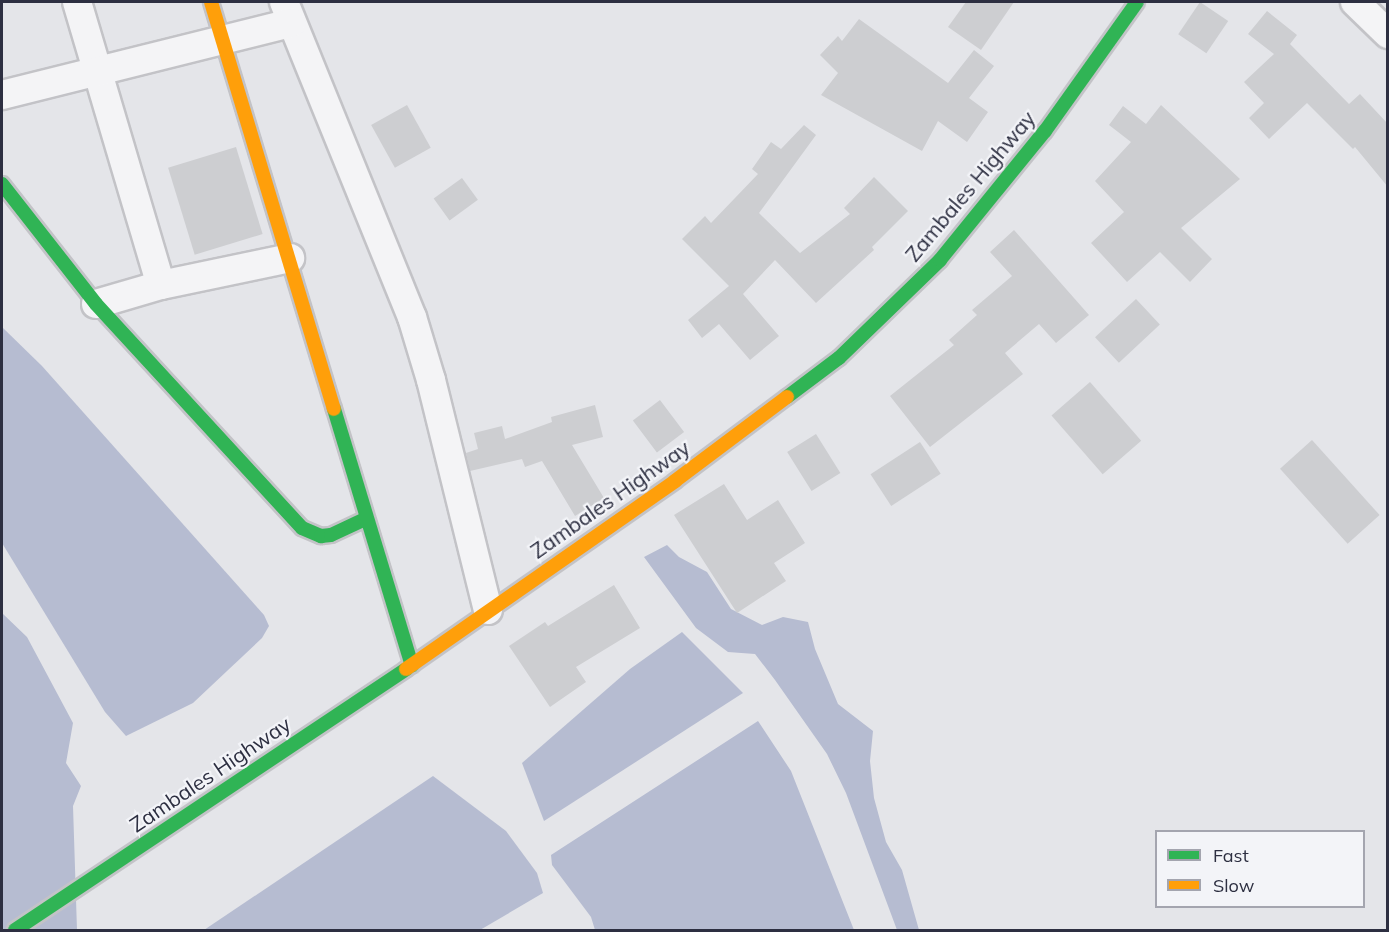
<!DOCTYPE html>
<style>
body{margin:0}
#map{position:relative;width:1389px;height:932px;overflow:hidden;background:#e4e5e9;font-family:Mulish,sans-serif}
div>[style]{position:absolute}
.water>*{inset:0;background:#b6bcd1}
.building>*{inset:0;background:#cdced1;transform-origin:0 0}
.roads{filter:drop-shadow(2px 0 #c3c3c7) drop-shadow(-2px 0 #c3c3c7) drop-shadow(0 2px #c3c3c7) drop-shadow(0 -2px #c3c3c7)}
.street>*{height:28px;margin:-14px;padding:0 14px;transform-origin:14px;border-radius:14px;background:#f4f4f6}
.fast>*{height:14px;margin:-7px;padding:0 7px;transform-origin:7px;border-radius:7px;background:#30b455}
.slow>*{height:14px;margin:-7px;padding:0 7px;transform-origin:7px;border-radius:7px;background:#ff9f0a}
span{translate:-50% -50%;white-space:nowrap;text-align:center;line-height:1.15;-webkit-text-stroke:4.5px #f3f4f8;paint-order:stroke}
.street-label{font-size:21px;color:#2d2f41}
.frame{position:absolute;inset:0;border:3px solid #2d2f41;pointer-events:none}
.legend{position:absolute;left:1155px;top:830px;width:210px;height:78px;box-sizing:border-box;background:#f3f4f8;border:2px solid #a4a5af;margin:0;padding:8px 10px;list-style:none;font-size:18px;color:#2d2f41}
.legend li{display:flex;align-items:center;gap:12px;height:30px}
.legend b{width:30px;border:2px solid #a4a5af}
</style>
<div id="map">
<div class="water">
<i style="clip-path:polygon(2px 327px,42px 366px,264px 615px,269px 626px,262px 638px,193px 703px,126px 736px,105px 712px,2px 543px)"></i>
<i style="clip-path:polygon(667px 545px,679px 557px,707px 572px,731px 609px,762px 625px,783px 617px,808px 622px,815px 649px,838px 704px,873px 731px,870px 761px,874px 798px,886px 842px,902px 870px,919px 930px,897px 930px,846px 793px,827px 754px,775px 680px,755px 654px,728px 652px,696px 628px,644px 557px)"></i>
<i style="clip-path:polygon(2px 613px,27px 637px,73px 723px,66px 763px,81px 786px,73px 806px,77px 930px,2px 930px)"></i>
<i style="clip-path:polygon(682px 632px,743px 693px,544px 821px,522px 763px,630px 669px)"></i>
<i style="clip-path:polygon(758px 721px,791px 771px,854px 930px,595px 930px,591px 917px,552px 865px,551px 855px)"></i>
<i style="clip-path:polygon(433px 776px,506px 831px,537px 873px,543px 893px,480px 930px,204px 930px)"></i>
</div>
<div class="building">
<i style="clip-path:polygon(966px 2px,1014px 2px,981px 50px,948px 27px)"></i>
<i style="left:1200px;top:2px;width:34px;height:39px;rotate:34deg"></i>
<i style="clip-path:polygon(1267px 11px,1297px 35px,1290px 44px,1349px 104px,1360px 94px,1388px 124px,1388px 187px,1355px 147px,1353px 149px,1307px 103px,1269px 139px,1249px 118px,1264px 103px,1244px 82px,1274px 54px,1248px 34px)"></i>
<i style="clip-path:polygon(859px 19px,948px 83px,974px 50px,994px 66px,969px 98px,988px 112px,967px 142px,938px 121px,922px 151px,821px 95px,838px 73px,820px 55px,838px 36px,842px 41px)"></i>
<i style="left:407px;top:105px;width:49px;height:41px;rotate:61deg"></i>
<i style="clip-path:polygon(1161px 105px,1240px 179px,1181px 228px,1212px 259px,1190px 282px,1160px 252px,1127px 282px,1091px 243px,1124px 212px,1095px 181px,1131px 142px,1109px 125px,1123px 106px,1146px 124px)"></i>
<i style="clip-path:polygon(804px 125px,816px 135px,759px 213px,800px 253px,850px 214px,844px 208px,874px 177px,908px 211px,872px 247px,874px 250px,816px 303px,775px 260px,743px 294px,779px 336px,750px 360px,719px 324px,702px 338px,688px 320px,729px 286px,682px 239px,705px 216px,711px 223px,758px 174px,752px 169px,771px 142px,781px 149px)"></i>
<i style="left:236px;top:147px;width:91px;height:71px;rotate:73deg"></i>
<i style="left:462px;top:178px;width:27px;height:35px;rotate:54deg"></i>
<i style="clip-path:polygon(1014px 230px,1089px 315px,1056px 343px,1039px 324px,1005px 353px,1023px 374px,930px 447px,890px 396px,954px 345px,949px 340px,977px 315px,972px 310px,1012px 276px,990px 252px)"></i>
<i style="left:1136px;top:299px;width:35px;height:56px;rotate:47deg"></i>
<i style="left:1090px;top:382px;width:78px;height:51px;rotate:49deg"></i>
<i style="left:660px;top:400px;width:40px;height:34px;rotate:53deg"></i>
<i style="clip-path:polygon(595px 405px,603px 437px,572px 445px,604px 498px,575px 516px,542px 461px,525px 467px,522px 459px,470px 471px,466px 453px,478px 449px,474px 433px,502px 426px,505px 439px,552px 422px,551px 417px)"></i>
<i style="left:816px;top:434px;width:46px;height:34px;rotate:58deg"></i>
<i style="left:1312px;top:440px;width:101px;height:43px;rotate:48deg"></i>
<i style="left:920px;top:442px;width:38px;height:59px;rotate:57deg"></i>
<i style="clip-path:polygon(724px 484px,747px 520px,778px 500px,805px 543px,774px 563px,786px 581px,737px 613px,674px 515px)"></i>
<i style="clip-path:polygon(614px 585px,640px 628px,576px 667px,586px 682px,550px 707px,509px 646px,545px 622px,548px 626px)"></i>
</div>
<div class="roads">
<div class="street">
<i style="left:77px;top:2px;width:295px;rotate:73.5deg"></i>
<i style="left:284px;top:2px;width:340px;rotate:67.9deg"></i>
<i style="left:412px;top:317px;width:66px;rotate:73.2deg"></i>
<i style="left:431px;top:380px;width:237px;rotate:76.1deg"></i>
<i style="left:1355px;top:2px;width:46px;rotate:44.1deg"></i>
<i style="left:2px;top:95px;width:298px;rotate:-14deg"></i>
<i style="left:96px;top:304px;width:68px;rotate:-16.3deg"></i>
<i style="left:161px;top:285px;width:132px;rotate:-11.8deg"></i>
</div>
<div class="fast">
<i style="left:2px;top:184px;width:152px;rotate:51.9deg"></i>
<i style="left:96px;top:304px;width:304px;rotate:47.4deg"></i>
<i style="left:302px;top:528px;width:21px;rotate:23deg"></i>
<i style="left:321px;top:536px;width:10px;rotate:-6deg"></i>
<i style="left:331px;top:535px;width:38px;rotate:-25deg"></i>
<i style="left:787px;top:397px;width:65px;rotate:-36.9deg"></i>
<i style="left:839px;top:358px;width:141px;rotate:-44.1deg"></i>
<i style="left:940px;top:260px;width:166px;rotate:-50.9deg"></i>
<i style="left:1045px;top:131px;width:158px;rotate:-54.5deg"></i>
<i style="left:334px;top:409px;width:268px;rotate:73.1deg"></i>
<i style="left:15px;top:930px;width:470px;rotate:-33.7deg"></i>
</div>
<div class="slow">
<i style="left:211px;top:2px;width:425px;rotate:73.2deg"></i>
<i style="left:406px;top:669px;width:328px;rotate:-34.9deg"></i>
<i style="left:675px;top:481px;width:140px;rotate:-36.9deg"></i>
</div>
</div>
<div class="street-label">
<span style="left:970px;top:186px;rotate:-50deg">Zambales Highway</span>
<span style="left:610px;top:499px;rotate:-35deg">Zambales Highway</span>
<span style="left:210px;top:774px;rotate:-34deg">Zambales Highway</span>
</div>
<div class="frame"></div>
<ul class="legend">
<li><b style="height:8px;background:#30b455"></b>Fast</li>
<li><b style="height:8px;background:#ff9f0a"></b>Slow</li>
</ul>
</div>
